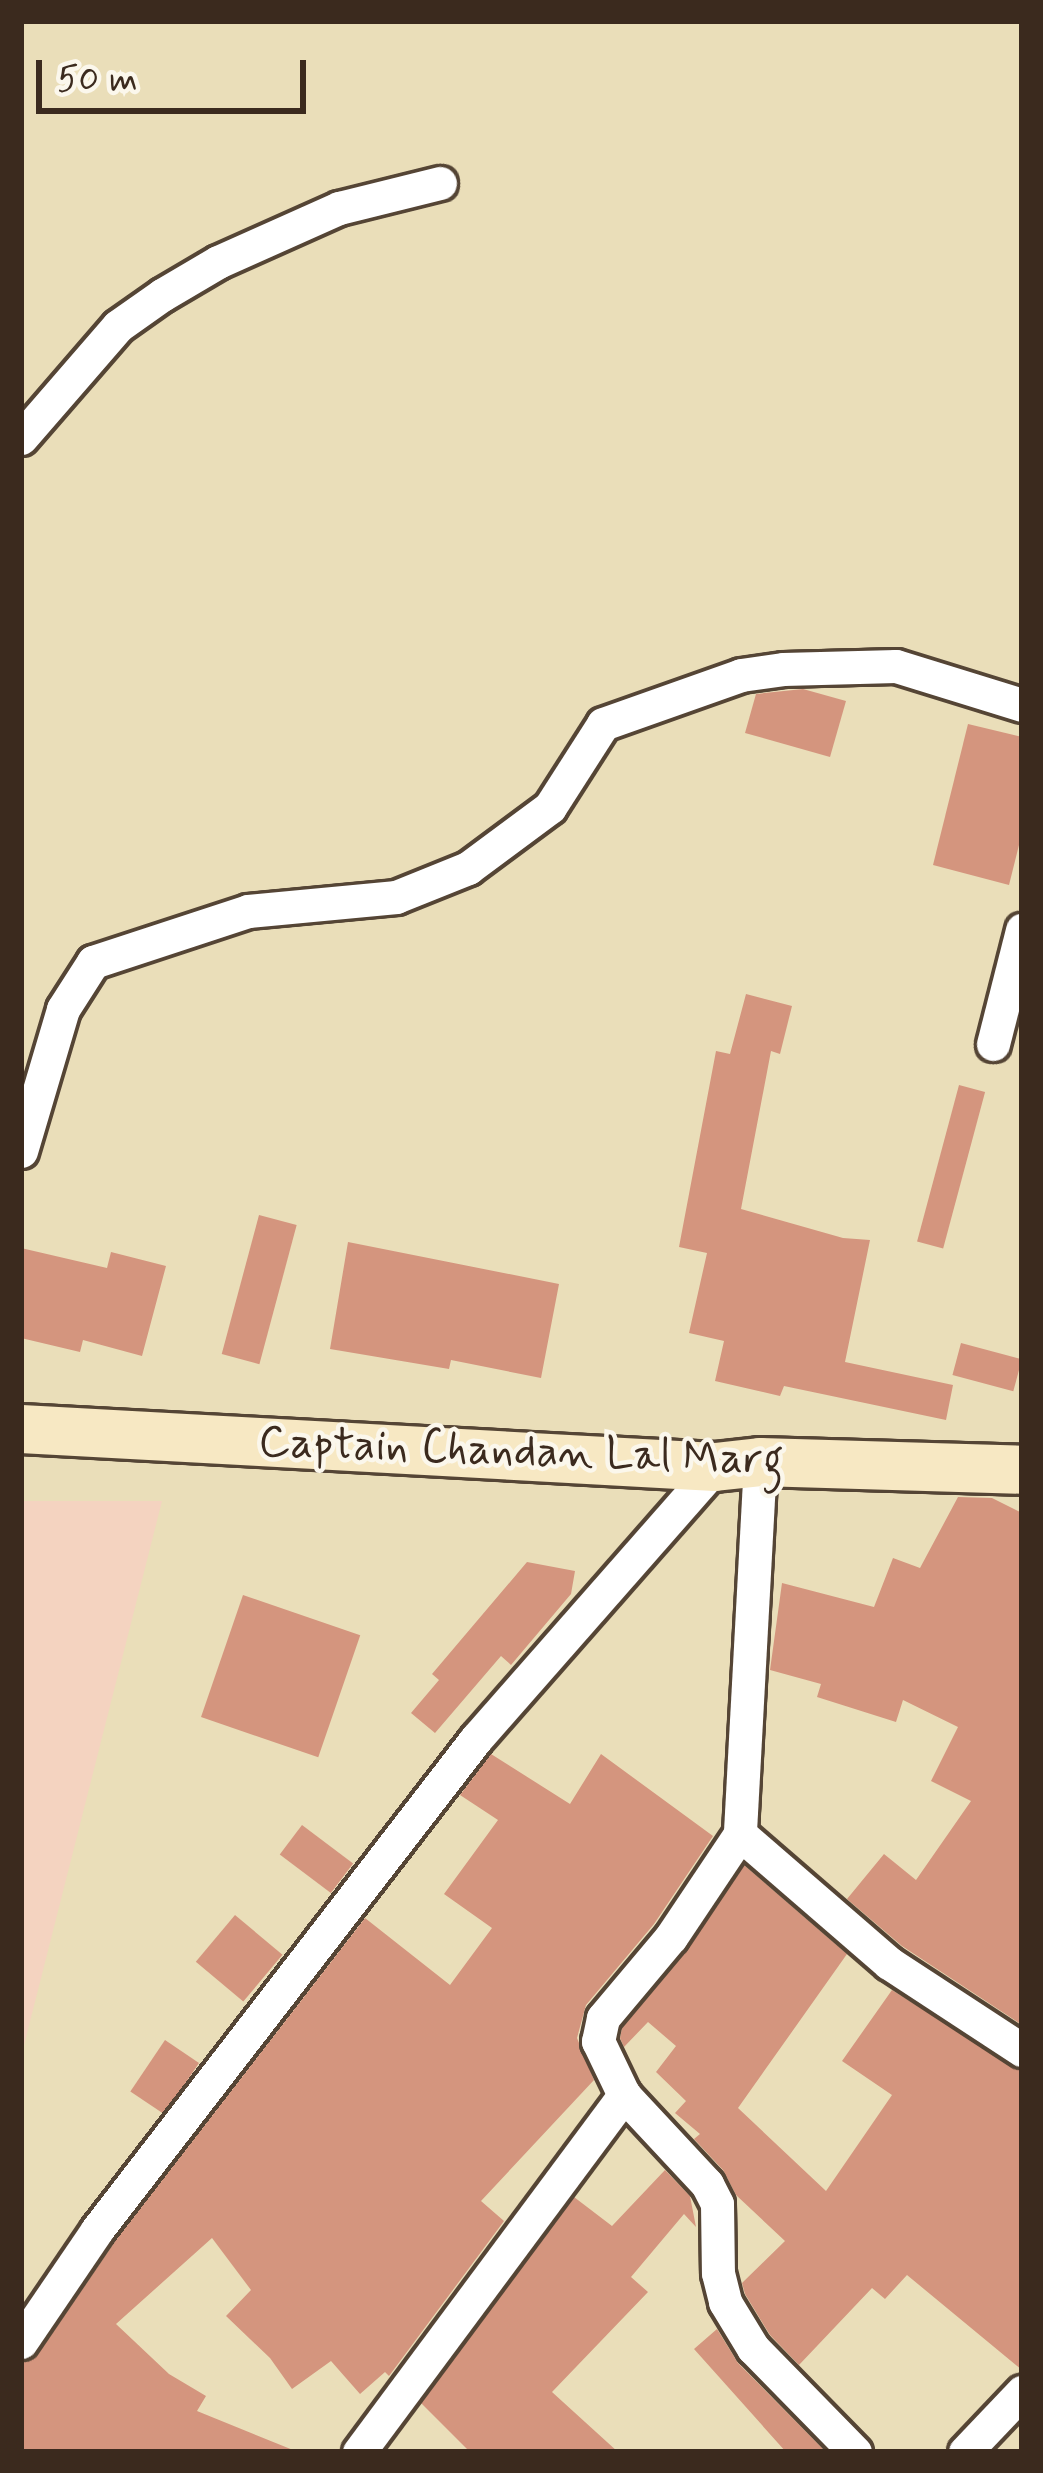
<!DOCTYPE html>
<style>
body{margin:0}
#map{position:relative;width:1043px;height:2473px;overflow:hidden;background:#eadeb9;font-family:Mynerve,sans-serif}
div>[style]{position:absolute}
.built>*{inset:0;background:#f4d3c0}
.building>*{inset:0;background:#d4957e;transform-origin:0 0}
.roads{filter:drop-shadow(3px 0 #554535) drop-shadow(-3px 0 #554535) drop-shadow(0 3px #554535) drop-shadow(0 -3px #554535)}
.street>*{height:33px;margin:-16.5px;padding:0 16.5px;transform-origin:16.5px;border-radius:16.5px;background:#fff}
.secondary>*{height:48px;margin:-24px;padding:0 24px;transform-origin:24px;border-radius:24px;background:#f7e8c3}
span{translate:-50% -50%;white-space:nowrap;text-align:center;line-height:1.15;-webkit-text-stroke:9px #fbf7ec;paint-order:stroke}
.street-label{font-size:45px;color:#3b2a1e}
.frame{position:absolute;inset:0;border:24px solid #3b2a1e;pointer-events:none}
.scale{position:absolute;left:36px;top:60px;width:270px;height:54px;box-sizing:border-box;border:6px solid #3b2a1e;border-top:0;padding-left:15px;font-size:36px;line-height:42px;white-space:nowrap;color:#3b2a1e;-webkit-text-stroke:9px #fbf7ec;paint-order:stroke}
</style>
<div id="map">
<div class="built">
<i style="clip-path:polygon(21px 1501px,162px 1501px,21px 2057px)"></i>
</div>
<div class="building">
<i style="clip-path:polygon(803px 689px,846px 701px,830px 757px,745px 733px,756px 694px)"></i>
<i style="clip-path:polygon(968px 724px,1022px 737px,1022px 833px,1009px 885px,933px 865px)"></i>
<i style="clip-path:polygon(746px 994px,792px 1006px,780px 1054px,771px 1051px,741px 1209px,843px 1238px,870px 1240px,845px 1362px,953px 1385px,946px 1420px,784px 1386px,780px 1396px,715px 1381px,724px 1341px,689px 1333px,707px 1253px,679px 1247px,716px 1051px,730px 1054px)"></i>
<i style="left:959px;top:1085px;width:27px;height:162px;rotate:15deg"></i>
<i style="left:259px;top:1215px;width:39px;height:144px;rotate:15deg"></i>
<i style="clip-path:polygon(348px 1242px,559px 1284px,541px 1378px,451px 1360px,449px 1369px,330px 1349px)"></i>
<i style="clip-path:polygon(21px 1248px,107px 1268px,111px 1252px,166px 1266px,142px 1356px,83px 1340px,80px 1352px,21px 1338px)"></i>
<i style="left:961px;top:1343px;width:63px;height:33px;rotate:15deg"></i>
<i style="clip-path:polygon(958px 1497px,992px 1498px,1022px 1513px,1022px 2025px,902px 1946px,847px 1899px,884px 1854px,916px 1880px,971px 1801px,931px 1781px,958px 1727px,903px 1700px,896px 1722px,817px 1697px,821px 1684px,770px 1670px,782px 1583px,874px 1607px,893px 1558px,920px 1568px)"></i>
<i style="clip-path:polygon(527px 1562px,575px 1571px,571px 1594px,511px 1665px,501px 1656px,435px 1733px,411px 1713px,439px 1680px,432px 1674px)"></i>
<i style="left:243px;top:1595px;width:124px;height:129px;rotate:19deg"></i>
<i style="clip-path:polygon(491px 1754px,570px 1804px,601px 1754px,713px 1836px,654px 1924px,586px 2005px,577px 2038px,594px 2080px,481px 2201px,504px 2221px,389px 2376px,385px 2372px,360px 2394px,331px 2361px,292px 2389px,270px 2358px,226px 2316px,251px 2290px,212px 2238px,116px 2324px,169px 2374px,206px 2396px,197px 2411px,298px 2452px,21px 2452px,21px 2363px,38px 2354px,116px 2240px,365px 1918px,450px 1985px,492px 1928px,444px 1894px,498px 1820px,460px 1795px)"></i>
<i style="left:302px;top:1825px;width:64px;height:37px;rotate:37deg"></i>
<i style="clip-path:polygon(744px 1865px,847px 1954px,738px 2108px,826px 2191px,892px 2095px,842px 2061px,892px 1990px,1022px 2071px,1022px 2370px,907px 2275px,885px 2299px,872px 2288px,799px 2365px,770px 2335px,745px 2294px,742px 2283px,785px 2241px,736px 2195px,723px 2170px,694px 2139px,700px 2134px,675px 2113px,686px 2101px,656px 2072px,676px 2046px,648px 2022px,624px 2047px,620px 2038px,622px 2028px,688px 1949px)"></i>
<i style="left:235px;top:1915px;width:62px;height:61px;rotate:40deg"></i>
<i style="left:165px;top:2040px;width:41px;height:62px;rotate:34deg"></i>
<i style="clip-path:polygon(665px 2170px,690px 2196px,696px 2227px,684px 2214px,631px 2277px,648px 2292px,552px 2392px,618px 2452px,470px 2452px,421px 2403px,574px 2197px,612px 2226px)"></i>
<i style="clip-path:polygon(717px 2329px,738px 2363px,826px 2452px,786px 2452px,694px 2349px)"></i>
</div>
<div class="roads">
<div class="street">
<i style="left:21px;top:438px;width:148px;rotate:-49.1deg"></i>
<i style="left:118px;top:326px;width:54px;rotate:-35.2deg"></i>
<i style="left:162px;top:295px;width:65px;rotate:-30.5deg"></i>
<i style="left:218px;top:262px;width:133px;rotate:-24.1deg"></i>
<i style="left:339px;top:208px;width:104px;rotate:-13.9deg"></i>
<i style="left:993px;top:1044px;width:118px;rotate:-75.7deg"></i>
<i style="left:21px;top:1151px;width:148px;rotate:-73.5deg"></i>
<i style="left:63px;top:1009px;width:56px;rotate:-57.4deg"></i>
<i style="left:93px;top:962px;width:163px;rotate:-18.2deg"></i>
<i style="left:248px;top:911px;width:149px;rotate:-5.4deg"></i>
<i style="left:396px;top:897px;width:78px;rotate:-21.9deg"></i>
<i style="left:468px;top:868px;width:102px;rotate:-36.6deg"></i>
<i style="left:550px;top:807px;width:98px;rotate:-57.4deg"></i>
<i style="left:603px;top:724px;width:146px;rotate:-19.5deg"></i>
<i style="left:741px;top:675px;width:42px;rotate:-8.1deg"></i>
<i style="left:783px;top:669px;width:113px;rotate:-1.5deg"></i>
<i style="left:896px;top:666px;width:132px;rotate:17.2deg"></i>
<i style="left:760px;top:1462px;width:373px;rotate:93.1deg"></i>
<i style="left:740px;top:1834px;width:124px;rotate:123.8deg"></i>
<i style="left:671px;top:1937px;width:106px;rotate:130deg"></i>
<i style="left:603px;top:2018px;width:24px;rotate:102deg"></i>
<i style="left:598px;top:2041px;width:60px;rotate:64.3deg"></i>
<i style="left:624px;top:2095px;width:122px;rotate:47deg"></i>
<i style="left:707px;top:2184px;width:22px;rotate:63deg"></i>
<i style="left:717px;top:2204px;width:69px;rotate:89.2deg"></i>
<i style="left:718px;top:2273px;width:30px;rotate:76deg"></i>
<i style="left:725px;top:2302px;width:54px;rotate:58.7deg"></i>
<i style="left:753px;top:2348px;width:146px;rotate:45.6deg"></i>
<i style="left:740px;top:1834px;width:197px;rotate:40.9deg"></i>
<i style="left:889px;top:1963px;width:159px;rotate:33.2deg"></i>
<i style="left:21px;top:2342px;width:135px;rotate:-55.8deg"></i>
<i style="left:97px;top:2230px;width:620px;rotate:-52.34deg"></i>
<i style="left:476px;top:1739px;width:362px;rotate:-48.7deg"></i>
<i style="left:359px;top:2452px;width:445px;rotate:-53.4deg"></i>
<i style="left:965px;top:2452px;width:83px;rotate:-46.5deg"></i>
</div>
<div class="secondary">
<i style="left:21px;top:1429px;width:695px;rotate:3.13deg"></i>
<i style="left:715px;top:1467px;width:45px;rotate:-6.3deg"></i>
<i style="left:760px;top:1462px;width:262px;rotate:1.7deg"></i>
</div>
</div>
<div class="street-label">
<span style="left:521px;top:1452px;rotate:2deg">Captain Chandan Lal Marg</span>
</div>
<div class="frame"></div>
<div class="scale">50 m</div>
</div>
